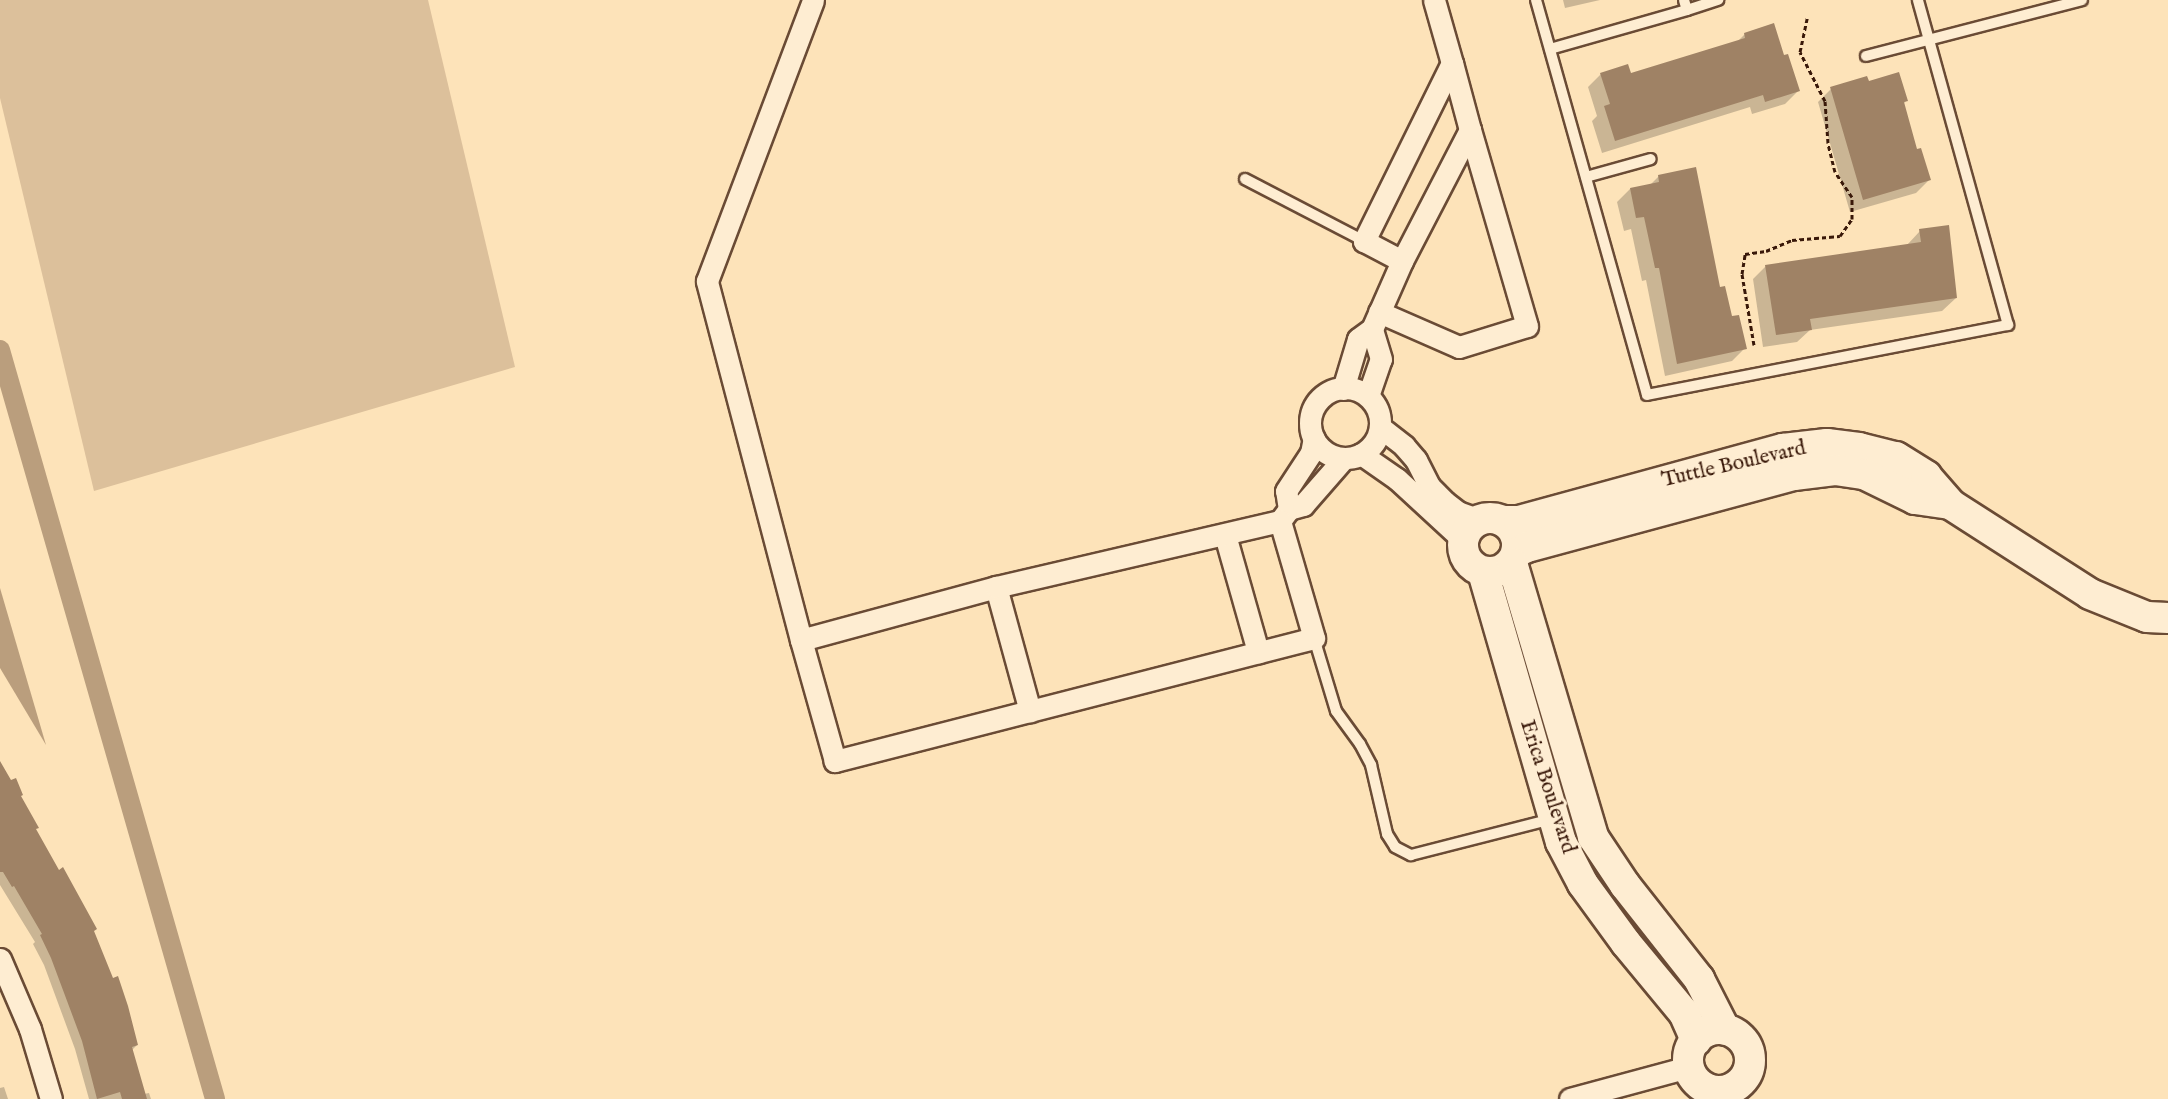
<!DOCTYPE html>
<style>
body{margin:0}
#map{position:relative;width:2168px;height:1099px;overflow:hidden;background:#fde3b9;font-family:"IM FELL English",serif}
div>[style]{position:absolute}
.green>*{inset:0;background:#dcc09b}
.water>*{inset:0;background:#ba9e7d}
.shadow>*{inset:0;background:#0003}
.canal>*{height:20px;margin:-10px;padding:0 10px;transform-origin:10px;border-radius:10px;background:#ba9e7d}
.building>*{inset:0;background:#9f8265}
.path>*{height:3px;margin-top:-1.5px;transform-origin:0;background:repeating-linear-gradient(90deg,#391809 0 4.5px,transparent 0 7.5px)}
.roads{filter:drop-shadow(2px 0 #6a4b35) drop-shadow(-2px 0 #6a4b35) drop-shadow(0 2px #6a4b35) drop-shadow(0 -2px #6a4b35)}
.lane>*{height:10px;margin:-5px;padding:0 5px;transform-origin:5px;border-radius:5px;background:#feedd2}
.street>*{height:21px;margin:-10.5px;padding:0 10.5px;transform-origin:10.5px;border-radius:10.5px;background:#feedd2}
.street>.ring{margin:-10.5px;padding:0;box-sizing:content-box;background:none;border:21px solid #feedd2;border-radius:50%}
.secondary>*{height:30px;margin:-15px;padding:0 15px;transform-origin:15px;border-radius:15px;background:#feedd2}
.secondary>.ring{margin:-15px;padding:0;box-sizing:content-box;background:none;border:30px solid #feedd2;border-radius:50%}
span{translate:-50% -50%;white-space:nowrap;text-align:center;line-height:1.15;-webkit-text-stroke:6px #feedd2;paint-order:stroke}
.street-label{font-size:21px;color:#391809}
</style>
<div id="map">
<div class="green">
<i style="clip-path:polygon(0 0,428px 0,515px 367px,94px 491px,0 98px)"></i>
</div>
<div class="water">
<i style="clip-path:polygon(0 588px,46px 745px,0 668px)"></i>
</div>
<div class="shadow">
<i style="clip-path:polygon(1563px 0,1600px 0,1565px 8px)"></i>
<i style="clip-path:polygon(1745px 34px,1783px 57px,1798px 91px,1785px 104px,1752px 114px,1750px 107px,1602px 153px,1592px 121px,1597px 116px,1588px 87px,1601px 74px,1630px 75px,1737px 42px)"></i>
<i style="clip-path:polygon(1868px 83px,1906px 101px,1903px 104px,1916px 151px,1929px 180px,1916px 193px,1850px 212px,1818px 102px,1831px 89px)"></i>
<i style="clip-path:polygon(1659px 176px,1719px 288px,1745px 348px,1732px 361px,1665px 376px,1646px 280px,1642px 281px,1631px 229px,1624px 231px,1617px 202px,1630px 189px,1650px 185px)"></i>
<i style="clip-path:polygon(1920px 231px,1956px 298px,1942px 311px,1810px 330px,1797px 342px,1763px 347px,1753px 279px,1766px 266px,1907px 245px)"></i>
<i style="clip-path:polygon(0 763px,20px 797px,34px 830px,93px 932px,137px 1045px,132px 1050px,144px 1094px,149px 1093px,151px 1099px,89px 1099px,75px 1049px,44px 965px,33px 944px,35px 942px,0 885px)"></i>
<i style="clip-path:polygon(4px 1087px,8px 1099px,0 1099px,0 1088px)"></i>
</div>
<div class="canal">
<i style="left:0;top:350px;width:779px;rotate:73.98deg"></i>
</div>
<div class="building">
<i style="clip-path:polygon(1774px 23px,1784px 55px,1788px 54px,1800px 91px,1765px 102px,1763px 95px,1615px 141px,1604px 106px,1610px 104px,1600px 73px,1628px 64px,1631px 73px,1745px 38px,1744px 33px)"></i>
<i style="clip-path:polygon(1899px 72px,1908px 101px,1904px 102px,1917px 149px,1921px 148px,1931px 180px,1863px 200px,1830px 87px,1867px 76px,1869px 81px)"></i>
<i style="clip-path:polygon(1696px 167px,1720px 287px,1725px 286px,1732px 316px,1739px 315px,1747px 349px,1677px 364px,1659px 268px,1655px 268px,1644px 217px,1636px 218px,1630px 188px,1659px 182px,1658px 175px)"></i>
<i style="clip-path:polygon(1949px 225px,1957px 298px,1810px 319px,1812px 330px,1776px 335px,1765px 265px,1921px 242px,1919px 229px)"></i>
<i style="clip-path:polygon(0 761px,11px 780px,16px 778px,23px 795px,21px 796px,39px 828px,36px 829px,59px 870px,63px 867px,97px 929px,94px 931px,113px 978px,118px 976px,128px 1006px,138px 1045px,132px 1047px,147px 1099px,122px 1099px,120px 1092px,97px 1099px,82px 1041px,51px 958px,40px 935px,42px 934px,14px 886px,12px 887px,3px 872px,0 872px)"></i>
</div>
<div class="path">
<i style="left:1754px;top:345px;width:72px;rotate:-99.6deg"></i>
<i style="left:1742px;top:274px;width:20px;rotate:-81deg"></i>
<i style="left:1745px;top:254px;width:21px;rotate:-8deg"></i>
<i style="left:1766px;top:251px;width:28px;rotate:-23deg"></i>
<i style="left:1792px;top:240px;width:48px;rotate:-4.8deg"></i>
<i style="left:1840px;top:236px;width:21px;rotate:-55deg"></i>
<i style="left:1852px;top:219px;width:22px;rotate:-90deg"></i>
<i style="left:1852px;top:197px;width:30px;rotate:-124deg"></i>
<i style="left:1835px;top:172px;width:30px;rotate:-104deg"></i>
<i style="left:1828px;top:143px;width:42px;rotate:-94.1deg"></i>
<i style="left:1825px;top:101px;width:55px;rotate:-117deg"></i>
<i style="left:1800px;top:52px;width:35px;rotate:-78deg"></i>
</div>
<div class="roads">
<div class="lane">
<i style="left:1536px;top:0;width:410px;rotate:74.3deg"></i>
<i style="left:1647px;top:395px;width:368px;rotate:-11deg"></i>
<i style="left:2008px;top:325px;width:337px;rotate:-105.5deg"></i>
<i style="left:1687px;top:10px;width:33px;rotate:-18deg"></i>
<i style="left:1550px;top:49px;width:142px;rotate:-15.9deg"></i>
<i style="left:1687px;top:10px;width:10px;rotate:-107deg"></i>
<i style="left:1866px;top:56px;width:223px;rotate:-14.5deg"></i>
<i style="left:1586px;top:177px;width:67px;rotate:-15.5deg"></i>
<i style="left:1245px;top:179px;width:134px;rotate:27.5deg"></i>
<i style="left:1314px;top:638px;width:76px;rotate:73.2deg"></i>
<i style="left:1336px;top:711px;width:41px;rotate:54deg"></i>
<i style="left:1360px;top:744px;width:24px;rotate:62deg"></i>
<i style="left:1371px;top:765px;width:71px;rotate:76.9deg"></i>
<i style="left:1387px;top:834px;width:15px;rotate:58deg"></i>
<i style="left:1395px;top:847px;width:18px;rotate:27deg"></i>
<i style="left:1411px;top:855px;width:146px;rotate:-14.3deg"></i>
</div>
<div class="street">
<i style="left:1434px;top:0;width:66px;rotate:74.1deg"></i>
<i style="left:1379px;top:312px;width:87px;rotate:23.6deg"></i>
<i style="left:1459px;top:347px;width:71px;rotate:-17.2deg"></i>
<i style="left:1527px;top:326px;width:204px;rotate:-106.2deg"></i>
<i class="ring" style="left:1310px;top:388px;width:49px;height:49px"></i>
<i style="left:1343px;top:389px;width:52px;rotate:-73.3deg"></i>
<i style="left:1358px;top:339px;width:17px;rotate:-36deg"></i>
<i style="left:1372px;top:329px;width:74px;rotate:-66.2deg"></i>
<i style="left:1402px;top:261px;width:148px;rotate:-62.6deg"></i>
<i style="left:1470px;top:130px;width:69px;rotate:-105deg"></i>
<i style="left:1452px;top:63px;width:199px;rotate:116.3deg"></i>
<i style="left:1364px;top:241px;width:43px;rotate:27.8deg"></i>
<i style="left:1368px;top:396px;width:39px;rotate:-71deg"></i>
<i style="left:1381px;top:359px;width:31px;rotate:-107deg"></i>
<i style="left:1380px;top:427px;width:31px;rotate:38deg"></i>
<i style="left:1404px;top:446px;width:18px;rotate:49deg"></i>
<i style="left:1416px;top:460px;width:30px;rotate:63deg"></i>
<i style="left:1430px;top:487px;width:21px;rotate:45deg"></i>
<i style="left:1445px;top:502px;width:16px;rotate:38deg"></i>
<i style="left:1458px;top:512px;width:23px;rotate:20deg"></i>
<i style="left:1361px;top:454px;width:44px;rotate:34.8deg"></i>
<i style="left:1397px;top:479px;width:90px;rotate:42.7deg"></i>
<i style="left:1289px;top:509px;width:18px;rotate:-99deg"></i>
<i style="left:1286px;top:491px;width:45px;rotate:-56.7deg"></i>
<i style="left:1311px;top:453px;width:15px;rotate:-79deg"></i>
<i style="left:1280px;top:521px;width:15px;rotate:-53deg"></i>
<i style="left:1289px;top:509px;width:15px;rotate:-16deg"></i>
<i style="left:1303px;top:505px;width:62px;rotate:-48.9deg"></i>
<i style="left:1225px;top:535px;width:122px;rotate:74.2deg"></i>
<i style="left:996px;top:587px;width:129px;rotate:74.7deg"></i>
<i style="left:801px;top:640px;width:202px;rotate:-15.2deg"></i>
<i style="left:996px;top:587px;width:292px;rotate:-13.1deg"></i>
<i style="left:1280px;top:521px;width:122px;rotate:73.8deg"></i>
<i style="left:1314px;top:638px;width:495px;rotate:165.6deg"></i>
<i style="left:835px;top:761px;width:126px;rotate:-105.7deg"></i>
<i style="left:801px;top:640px;width:371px;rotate:-104.7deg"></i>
<i style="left:707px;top:281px;width:300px;rotate:-69.3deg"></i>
<i style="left:0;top:959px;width:76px;rotate:66.8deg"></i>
<i style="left:30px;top:1029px;width:73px;rotate:73.3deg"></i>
<i style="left:1570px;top:1099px;width:123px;rotate:-15.1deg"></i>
</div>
<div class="secondary">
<i class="ring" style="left:1463px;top:518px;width:24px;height:24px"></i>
<i style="left:1503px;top:521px;width:16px"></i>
<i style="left:1519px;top:521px;width:274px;rotate:-15.3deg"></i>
<i style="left:1783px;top:449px;width:44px;rotate:-6.5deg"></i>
<i style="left:1827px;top:444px;width:32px;rotate:7deg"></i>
<i style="left:1859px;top:448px;width:38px;rotate:14deg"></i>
<i style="left:1896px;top:457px;width:36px;rotate:32deg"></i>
<i style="left:1926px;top:476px;width:37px;rotate:49deg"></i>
<i style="left:1950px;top:504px;width:166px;rotate:32.7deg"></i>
<i style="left:2090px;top:594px;width:61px;rotate:22deg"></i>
<i style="left:2147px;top:617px;width:21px;rotate:3deg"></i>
<i style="left:1517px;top:552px;width:11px;rotate:-27deg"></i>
<i style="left:1527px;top:547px;width:277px;rotate:-15.1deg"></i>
<i style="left:1794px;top:475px;width:41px;rotate:-7deg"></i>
<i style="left:1835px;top:470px;width:29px;rotate:8deg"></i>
<i style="left:1864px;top:474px;width:57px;rotate:26.1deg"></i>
<i style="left:1915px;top:499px;width:35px;rotate:8deg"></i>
<i style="left:1512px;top:563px;width:286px;rotate:73.5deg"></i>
<i style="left:1593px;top:837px;width:58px;rotate:56.3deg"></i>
<i style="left:1625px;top:885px;width:120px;rotate:51.8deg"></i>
<i style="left:1699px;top:979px;width:57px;rotate:63deg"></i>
<i style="left:1483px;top:572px;width:281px;rotate:73.9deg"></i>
<i style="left:1561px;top:842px;width:47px;rotate:62.4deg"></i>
<i style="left:1583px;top:884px;width:73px;rotate:53.9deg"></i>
<i style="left:1626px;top:943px;width:91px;rotate:50.4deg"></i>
<i style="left:1684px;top:1013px;width:30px;rotate:66deg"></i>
<i class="ring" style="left:1688px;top:1029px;width:32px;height:32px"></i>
</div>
</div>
<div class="street-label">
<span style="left:1734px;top:465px;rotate:-13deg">Tuttle Boulevard</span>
<span style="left:1547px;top:787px;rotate:72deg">Erica Boulevard</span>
</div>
</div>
